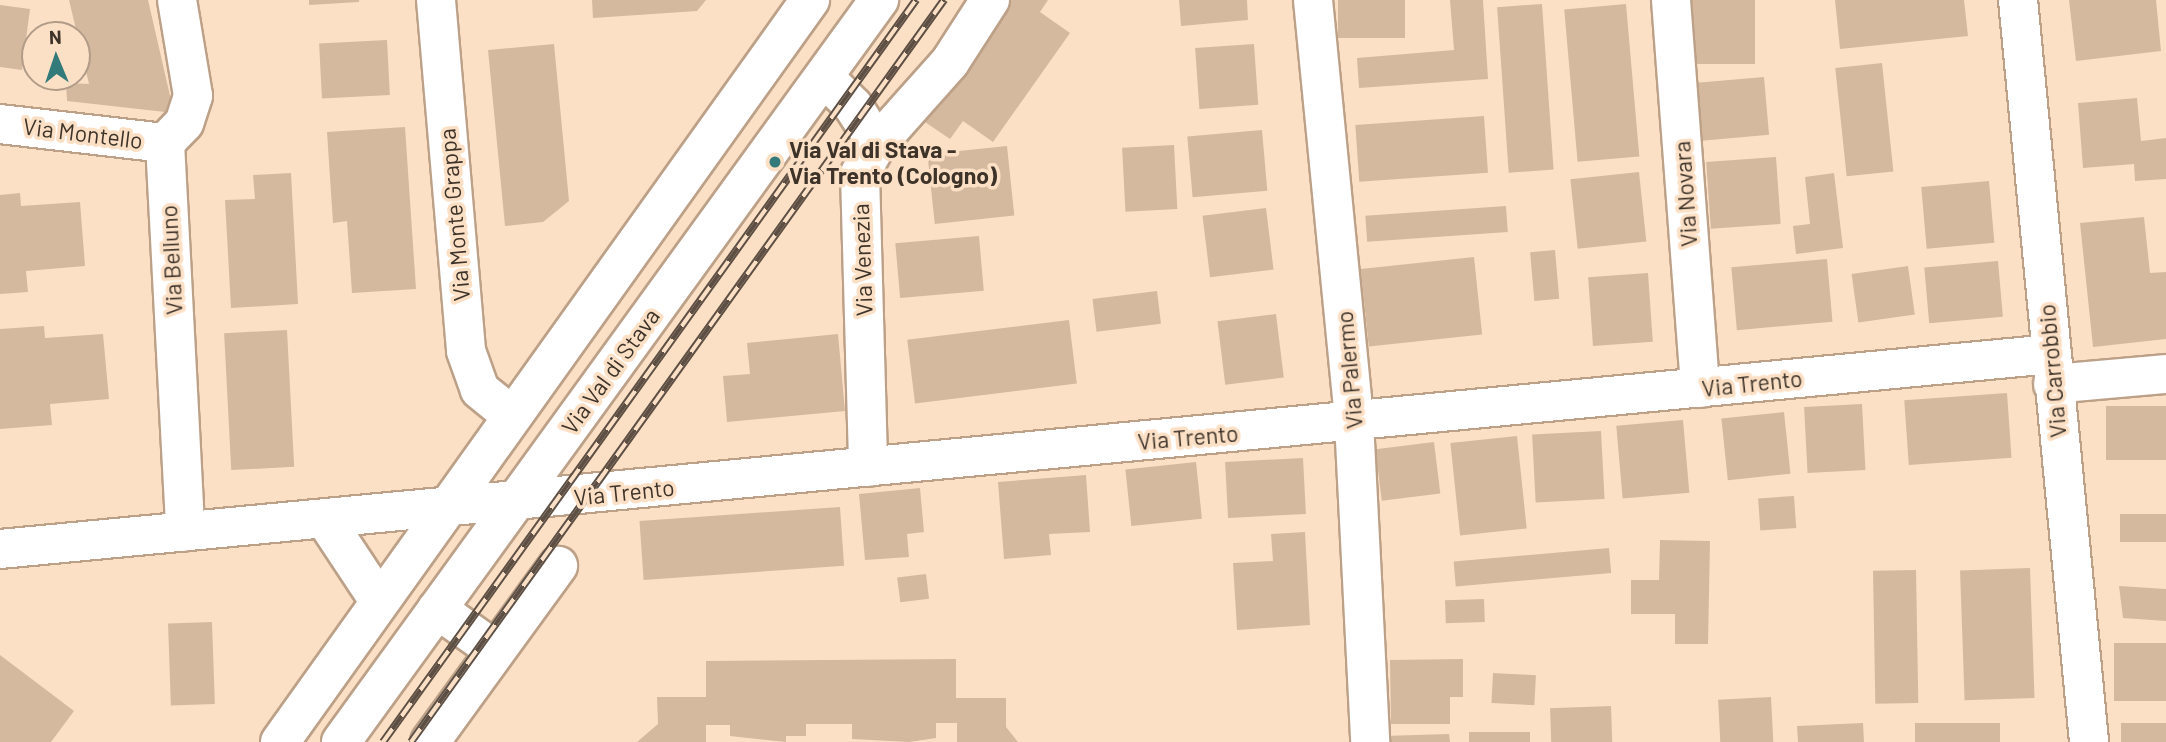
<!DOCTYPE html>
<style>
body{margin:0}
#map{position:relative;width:2166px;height:742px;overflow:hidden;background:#fce0c6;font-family:Barlow,sans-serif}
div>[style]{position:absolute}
.building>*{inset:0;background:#d4b99f;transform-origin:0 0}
.roads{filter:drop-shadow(2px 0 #bca188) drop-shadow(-2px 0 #bca188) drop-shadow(0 2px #bca188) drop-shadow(0 -2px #bca188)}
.minor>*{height:38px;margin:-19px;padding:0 19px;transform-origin:19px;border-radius:19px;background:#fff}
.rail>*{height:8px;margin-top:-4px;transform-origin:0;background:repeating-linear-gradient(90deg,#fce0c6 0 16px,#5d4f43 0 32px);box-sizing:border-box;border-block:2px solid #5d4f43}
.dots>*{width:19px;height:19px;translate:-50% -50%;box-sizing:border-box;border:4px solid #fce0c6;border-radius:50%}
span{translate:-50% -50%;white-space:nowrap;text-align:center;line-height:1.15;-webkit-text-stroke:7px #fce0c6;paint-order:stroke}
.street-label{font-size:23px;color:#3e3329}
.poi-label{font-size:23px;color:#3e3329;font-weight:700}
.left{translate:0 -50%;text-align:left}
.north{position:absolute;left:21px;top:21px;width:70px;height:70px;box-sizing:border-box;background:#fce0c6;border:2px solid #b09b87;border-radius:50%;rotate:358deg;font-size:19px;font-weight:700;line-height:28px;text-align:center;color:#3e3329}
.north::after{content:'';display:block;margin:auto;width:24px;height:32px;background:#327b7a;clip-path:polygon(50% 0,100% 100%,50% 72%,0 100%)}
</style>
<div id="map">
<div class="building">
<i style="clip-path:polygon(69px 0,148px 0,174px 113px,67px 101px,66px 83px,89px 84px)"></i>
<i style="clip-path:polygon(309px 0,359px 0,359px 2px,309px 5px)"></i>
<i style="clip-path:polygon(592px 0,706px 0,697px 11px,593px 18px)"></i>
<i style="clip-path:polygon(1006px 0,1048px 0,1040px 12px,1070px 33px,993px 142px,963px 121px,950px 139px,922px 120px)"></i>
<i style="clip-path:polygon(1179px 0,1247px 0,1248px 20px,1181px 26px)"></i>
<i style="left:1338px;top:0;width:67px;height:38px"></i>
<i style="clip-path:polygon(1450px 0,1483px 0,1488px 79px,1359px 88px,1357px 58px,1454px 50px)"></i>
<i style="left:1688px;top:0;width:67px;height:64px"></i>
<i style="clip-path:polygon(1835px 0,1964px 0,1968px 36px,1840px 49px)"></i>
<i style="clip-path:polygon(2069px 0,2156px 0,2161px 51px,2076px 61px)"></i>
<i style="left:1542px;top:4px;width:166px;height:45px;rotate:86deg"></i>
<i style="left:1626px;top:4px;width:153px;height:62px;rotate:85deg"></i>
<i style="clip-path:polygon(0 5px,30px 9px,22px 70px,0 67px)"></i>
<i style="left:387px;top:40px;width:55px;height:68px;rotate:87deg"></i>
<i style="clip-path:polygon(554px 44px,569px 201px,543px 222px,505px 226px,488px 50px)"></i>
<i style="left:1254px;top:44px;width:61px;height:59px;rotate:86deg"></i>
<i style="left:1882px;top:63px;width:109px;height:47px;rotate:84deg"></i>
<i style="left:1764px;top:77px;width:58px;height:73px;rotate:85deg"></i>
<i style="clip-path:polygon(2137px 98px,2141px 141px,2166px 138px,2166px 179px,2135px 181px,2134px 164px,2083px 168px,2078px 103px)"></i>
<i style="left:1484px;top:116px;width:57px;height:129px;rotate:86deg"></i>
<i style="clip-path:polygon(405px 127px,416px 289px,352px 293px,347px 221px,333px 223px,327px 132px)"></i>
<i style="left:1262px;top:130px;width:61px;height:75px;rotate:85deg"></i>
<i style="left:1174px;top:145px;width:64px;height:52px;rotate:87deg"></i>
<i style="left:1007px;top:146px;width:70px;height:80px;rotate:84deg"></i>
<i style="left:1776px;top:157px;width:67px;height:70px;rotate:86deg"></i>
<i style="left:1639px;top:172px;width:70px;height:69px;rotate:84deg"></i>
<i style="clip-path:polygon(291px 173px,298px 304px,231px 308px,225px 200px,255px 199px,253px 175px)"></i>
<i style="clip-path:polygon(1834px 173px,1843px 248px,1796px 254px,1793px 226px,1810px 224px,1805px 177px)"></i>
<i style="left:1989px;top:181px;width:62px;height:68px;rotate:85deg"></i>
<i style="clip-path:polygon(20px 193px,21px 206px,80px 202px,85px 266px,26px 271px,28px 292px,0 294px,0 195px)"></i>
<i style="left:1506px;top:206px;width:26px;height:141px;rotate:86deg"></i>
<i style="left:1266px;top:208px;width:62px;height:64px;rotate:83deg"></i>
<i style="clip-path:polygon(2144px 217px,2150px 273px,2166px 272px,2166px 339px,2093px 347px,2080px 223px)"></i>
<i style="left:979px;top:236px;width:55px;height:84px;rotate:85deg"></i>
<i style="left:1555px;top:250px;width:49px;height:25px;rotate:85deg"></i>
<i style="left:1474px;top:257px;width:78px;height:114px;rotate:84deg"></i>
<i style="left:1827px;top:259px;width:63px;height:96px;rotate:85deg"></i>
<i style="left:1998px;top:261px;width:56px;height:74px;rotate:85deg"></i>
<i style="left:1908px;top:266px;width:49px;height:57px;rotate:82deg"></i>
<i style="left:1648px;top:273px;width:69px;height:60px;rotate:86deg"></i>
<i style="left:1157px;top:291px;width:33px;height:65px;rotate:83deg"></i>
<i style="left:1276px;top:314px;width:64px;height:59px;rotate:83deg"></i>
<i style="left:1069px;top:320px;width:64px;height:163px;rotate:83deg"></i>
<i style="clip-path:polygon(44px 326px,45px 338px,103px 334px,109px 399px,50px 404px,52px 425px,0 429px,0 329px)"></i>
<i style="left:287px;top:330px;width:137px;height:63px;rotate:87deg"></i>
<i style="clip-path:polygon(838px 334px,845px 411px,727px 422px,723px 376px,750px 374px,747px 343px)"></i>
<i style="left:2007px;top:393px;width:65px;height:103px;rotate:86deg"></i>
<i style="left:1862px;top:404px;width:66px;height:58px;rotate:87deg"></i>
<i style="left:2166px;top:406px;width:54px;height:60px;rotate:90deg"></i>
<i style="left:1784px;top:412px;width:62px;height:63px;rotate:84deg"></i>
<i style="left:1683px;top:420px;width:73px;height:67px;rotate:85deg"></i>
<i style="left:1601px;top:431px;width:68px;height:69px;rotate:87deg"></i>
<i style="left:1517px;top:436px;width:93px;height:67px;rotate:84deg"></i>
<i style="left:1434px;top:442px;width:52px;height:59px;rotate:83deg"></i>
<i style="left:1303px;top:458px;width:56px;height:78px;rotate:87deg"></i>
<i style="left:1196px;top:462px;width:57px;height:71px;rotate:84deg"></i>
<i style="clip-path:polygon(1086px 475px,1090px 532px,1049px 534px,1051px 555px,1004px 559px,998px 482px)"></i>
<i style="clip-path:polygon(920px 488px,924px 532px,907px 534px,909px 557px,865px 560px,859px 494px)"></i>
<i style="left:1794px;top:496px;width:32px;height:36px;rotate:86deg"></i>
<i style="left:840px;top:507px;width:59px;height:201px;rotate:86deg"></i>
<i style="left:2166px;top:514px;width:28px;height:46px;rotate:90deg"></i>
<i style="clip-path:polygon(1305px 532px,1310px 625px,1237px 630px,1233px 563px,1273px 561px,1271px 534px)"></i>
<i style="clip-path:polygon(1660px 540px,1710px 541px,1708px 644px,1675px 644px,1675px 614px,1631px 614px,1631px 580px,1659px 580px)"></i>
<i style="left:1609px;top:548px;width:25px;height:156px;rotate:85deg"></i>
<i style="left:2030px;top:568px;width:130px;height:70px;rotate:88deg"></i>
<i style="left:1916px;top:570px;width:133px;height:43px;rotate:89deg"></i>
<i style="left:926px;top:574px;width:25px;height:29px;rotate:83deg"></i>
<i style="clip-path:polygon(2119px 586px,2166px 589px,2166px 621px,2123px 618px)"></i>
<i style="left:1484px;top:599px;width:23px;height:39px;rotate:88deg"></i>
<i style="left:212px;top:622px;width:82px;height:44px;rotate:88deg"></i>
<i style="left:2166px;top:643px;width:58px;height:52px;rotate:90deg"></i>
<i style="clip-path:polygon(0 655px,74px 711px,51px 742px,0 742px)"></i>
<i style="clip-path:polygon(956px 659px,956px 698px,1006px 698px,1006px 727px,1018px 742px,957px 742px,957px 723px,936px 723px,936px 738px,909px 742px,852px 739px,852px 724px,806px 724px,806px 736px,786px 736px,786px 742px,730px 736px,730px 725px,706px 725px,706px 742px,637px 742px,658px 724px,657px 697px,706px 697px,706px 661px)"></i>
<i style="clip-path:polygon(1463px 659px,1463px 697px,1450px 697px,1450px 724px,1391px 724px,1390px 660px)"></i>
<i style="left:1493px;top:673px;width:43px;height:30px;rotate:3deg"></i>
<i style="left:1771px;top:697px;width:45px;height:53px;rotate:87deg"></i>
<i style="left:1611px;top:706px;width:36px;height:61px;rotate:88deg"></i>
<i style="clip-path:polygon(1863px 723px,1864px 742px,1798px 742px,1797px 726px)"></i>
<i style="left:2000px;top:723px;width:19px;height:85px;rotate:90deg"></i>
<i style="left:2166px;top:723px;width:19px;height:45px;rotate:90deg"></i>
<i style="left:1530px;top:732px;width:10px;height:61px;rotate:90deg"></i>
<i style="clip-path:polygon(1449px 734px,1450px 742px,1383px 742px,1383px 736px)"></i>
</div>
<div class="roads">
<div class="minor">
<i style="left:177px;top:0;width:97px;rotate:80.5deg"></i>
<i style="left:193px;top:96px;width:28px;rotate:108deg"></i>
<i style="left:184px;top:123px;width:28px;rotate:134deg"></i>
<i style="left:165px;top:143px;width:389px;rotate:87deg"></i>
<i style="left:436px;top:0;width:352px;rotate:85.1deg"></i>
<i style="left:466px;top:351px;width:41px;rotate:70.3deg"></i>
<i style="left:480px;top:390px;width:38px;rotate:39deg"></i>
<i style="left:1313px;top:0;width:423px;rotate:84.4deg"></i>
<i style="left:1354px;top:421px;width:321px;rotate:87.1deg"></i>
<i style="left:1671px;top:0;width:389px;rotate:85.7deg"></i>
<i style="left:2018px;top:0;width:745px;rotate:84.53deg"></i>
<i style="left:825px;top:78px;width:40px;rotate:45deg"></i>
<i style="left:853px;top:106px;width:45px;rotate:57.7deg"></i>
<i style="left:877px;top:144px;width:34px;rotate:120deg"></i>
<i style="left:860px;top:174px;width:293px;rotate:88.4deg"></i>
<i style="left:0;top:124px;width:166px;rotate:6.6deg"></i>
<i style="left:877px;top:144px;width:110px;rotate:-48.3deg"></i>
<i style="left:950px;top:62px;width:74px;rotate:-57.2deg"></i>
<i style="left:2053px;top:384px;width:113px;rotate:-5.1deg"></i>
<i style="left:325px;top:519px;width:96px;rotate:56.5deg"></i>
<i style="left:0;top:549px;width:2059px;rotate:-5.43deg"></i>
<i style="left:437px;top:609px;width:72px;rotate:35.4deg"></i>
<i style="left:280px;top:742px;width:912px;rotate:-54.46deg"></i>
<i style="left:341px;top:742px;width:917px;rotate:-54.06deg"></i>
<i style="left:430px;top:742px;width:218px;rotate:-54deg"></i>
</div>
</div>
<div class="rail">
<i style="left:383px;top:742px;width:914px;rotate:-54.31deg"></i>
<i style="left:411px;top:742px;width:914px;rotate:-54.31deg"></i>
</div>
<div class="dots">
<i style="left:775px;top:162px;background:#327b7a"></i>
</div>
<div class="street-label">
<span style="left:83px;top:133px;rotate:7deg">Via Montello</span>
<span style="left:1685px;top:194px;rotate:-94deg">Via Novara</span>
<span style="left:454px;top:215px;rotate:-95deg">Via Monte Grappa</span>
<span style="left:171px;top:260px;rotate:-93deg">Via Belluno</span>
<span style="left:862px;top:260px;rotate:-92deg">Via Venezia</span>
<span style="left:1349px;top:370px;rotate:-95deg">Via Palermo</span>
<span style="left:610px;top:371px;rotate:-54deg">Via Val di Stava</span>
<span style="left:2052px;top:371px;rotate:-95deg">Via Carrobbio</span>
<span style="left:1752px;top:383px;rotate:-6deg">Via Trento</span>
<span style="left:1188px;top:437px;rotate:-5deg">Via Trento</span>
<span style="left:624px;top:492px;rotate:-6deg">Via Trento</span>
</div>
<div class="poi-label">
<span class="left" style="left:789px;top:162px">Via Val di Stava -<br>Via Trento (Cologno)</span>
</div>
<div class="north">N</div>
</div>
